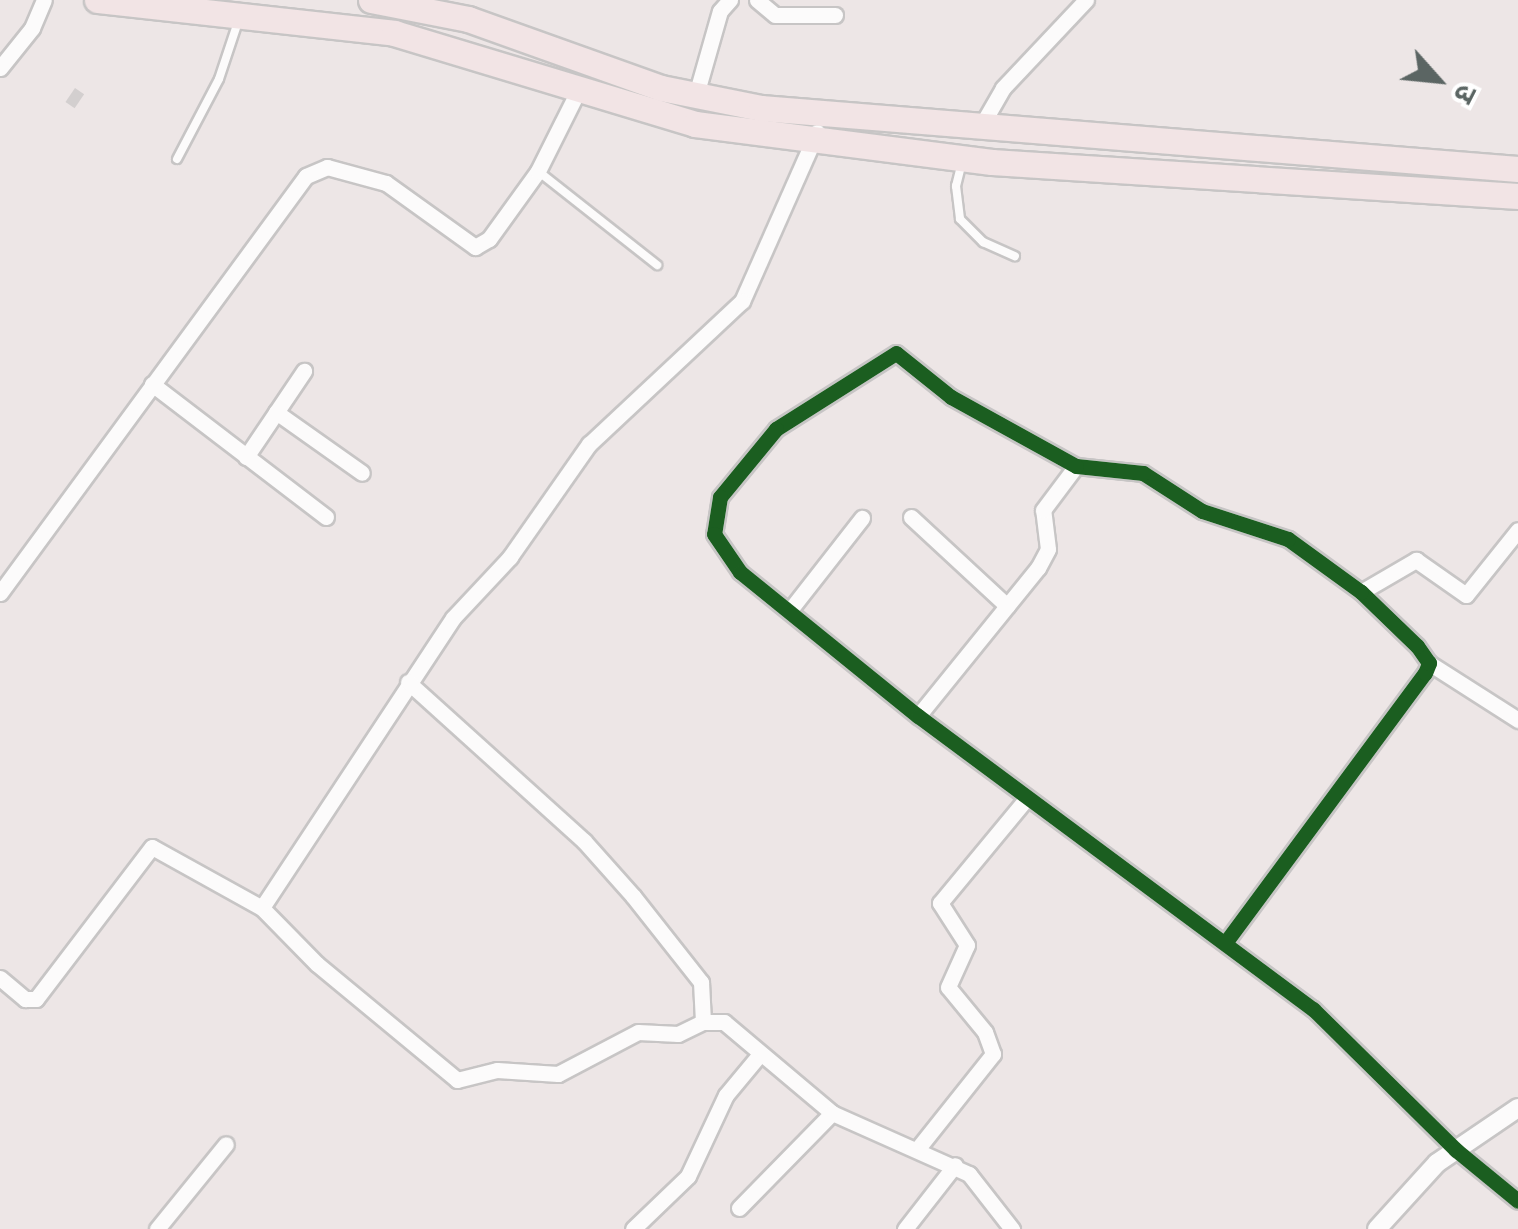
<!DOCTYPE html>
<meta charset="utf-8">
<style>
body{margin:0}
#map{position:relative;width:1518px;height:1229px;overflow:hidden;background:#ede6e6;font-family:"DejaVu Sans","Noto Sans Devanagari",sans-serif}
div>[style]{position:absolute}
.building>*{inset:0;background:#d3cfcf;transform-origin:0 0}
.roads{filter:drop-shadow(2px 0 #c7c5c5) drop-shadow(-2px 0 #c7c5c5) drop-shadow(0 2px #c7c5c5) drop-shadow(0 -2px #c7c5c5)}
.service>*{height:8px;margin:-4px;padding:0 4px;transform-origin:4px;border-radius:4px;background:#fcfbfb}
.minor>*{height:15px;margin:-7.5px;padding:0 7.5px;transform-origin:7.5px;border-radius:7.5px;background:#fcfbfb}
.tertiary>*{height:18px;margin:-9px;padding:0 9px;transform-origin:9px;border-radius:9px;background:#fcfbfb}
.trunk>*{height:25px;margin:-12.5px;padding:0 12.5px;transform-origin:12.5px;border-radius:12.5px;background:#f2e4e5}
.cycleway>*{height:15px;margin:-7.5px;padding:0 7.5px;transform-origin:7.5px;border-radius:7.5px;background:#1b5e20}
span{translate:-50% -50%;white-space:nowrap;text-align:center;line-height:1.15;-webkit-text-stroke:9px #fff;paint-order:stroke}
.north{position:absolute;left:1388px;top:30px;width:100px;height:100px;-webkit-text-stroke:8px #fff;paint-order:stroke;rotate:117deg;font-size:28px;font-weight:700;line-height:40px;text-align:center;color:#5b6563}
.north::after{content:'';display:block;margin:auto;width:35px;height:45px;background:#5b6563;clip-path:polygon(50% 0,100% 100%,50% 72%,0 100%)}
</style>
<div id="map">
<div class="building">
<i style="left:75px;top:88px;width:11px;height:17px;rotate:34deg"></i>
</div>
<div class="roads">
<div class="service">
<i style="left:177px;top:159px;width:90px;rotate:-62.3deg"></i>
<i style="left:219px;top:79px;width:60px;rotate:-71.6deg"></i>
<i style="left:962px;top:162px;width:25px;rotate:104deg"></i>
<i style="left:956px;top:186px;width:33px;rotate:83deg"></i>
<i style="left:960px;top:219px;width:33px;rotate:45deg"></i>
<i style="left:983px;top:242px;width:35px;rotate:24deg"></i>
<i style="left:538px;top:171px;width:152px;rotate:38.3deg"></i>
</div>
<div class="minor">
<i style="left:757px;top:0;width:23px;rotate:40deg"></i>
<i style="left:775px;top:15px;width:60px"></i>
<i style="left:0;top:68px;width:51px;rotate:-51.3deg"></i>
<i style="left:32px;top:28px;width:30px;rotate:-67deg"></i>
<i style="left:696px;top:95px;width:87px;rotate:-74.1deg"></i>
<i style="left:720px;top:11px;width:15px;rotate:-48deg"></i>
<i style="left:980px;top:128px;width:46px;rotate:-60.1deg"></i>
<i style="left:1003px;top:88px;width:121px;rotate:-46.7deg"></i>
<i style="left:817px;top:132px;width:185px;rotate:113.9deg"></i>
<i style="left:742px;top:301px;width:209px;rotate:136.9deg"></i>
<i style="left:589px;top:444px;width:138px;rotate:125deg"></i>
<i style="left:510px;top:557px;width:83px;rotate:133.1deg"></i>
<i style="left:453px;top:618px;width:347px;rotate:123.4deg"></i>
<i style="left:262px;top:908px;width:78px;rotate:45.5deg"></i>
<i style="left:317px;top:964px;width:182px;rotate:39.6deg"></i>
<i style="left:457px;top:1080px;width:41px;rotate:-14deg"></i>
<i style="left:497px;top:1070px;width:61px;rotate:3.8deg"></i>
<i style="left:558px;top:1074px;width:90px;rotate:-27.7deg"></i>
<i style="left:638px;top:1032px;width:40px;rotate:2.9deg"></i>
<i style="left:678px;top:1034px;width:28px;rotate:-26deg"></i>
<i style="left:703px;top:1022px;width:21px"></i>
<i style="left:724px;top:1022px;width:141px;rotate:40.1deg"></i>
<i style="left:832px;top:1113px;width:150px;rotate:24deg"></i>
<i style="left:969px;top:1174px;width:70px;rotate:52deg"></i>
<i style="left:152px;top:384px;width:219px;rotate:37.4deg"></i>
<i style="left:276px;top:412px;width:105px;rotate:35.3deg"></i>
<i style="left:246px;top:457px;width:104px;rotate:-56deg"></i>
<i style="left:911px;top:517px;width:131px;rotate:42.8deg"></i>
<i style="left:1361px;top:592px;width:64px;rotate:-30.2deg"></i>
<i style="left:1416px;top:560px;width:61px;rotate:35deg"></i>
<i style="left:1466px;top:595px;width:83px;rotate:-51.3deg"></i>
<i style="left:0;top:593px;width:517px;rotate:-53.73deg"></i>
<i style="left:306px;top:176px;width:23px;rotate:-23deg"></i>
<i style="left:327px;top:167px;width:61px;rotate:15.2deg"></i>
<i style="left:386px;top:183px;width:110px;rotate:35.7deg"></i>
<i style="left:475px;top:247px;width:16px;rotate:-30deg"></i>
<i style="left:489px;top:239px;width:84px;rotate:-54.2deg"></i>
<i style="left:538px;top:171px;width:89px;rotate:-63.4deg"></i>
<i style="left:790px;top:610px;width:117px;rotate:-52deg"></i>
<i style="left:1429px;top:663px;width:106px;rotate:32.6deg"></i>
<i style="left:408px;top:682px;width:237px;rotate:42.1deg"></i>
<i style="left:584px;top:841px;width:74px;rotate:48.3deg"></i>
<i style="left:633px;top:896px;width:110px;rotate:51.7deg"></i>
<i style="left:701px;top:982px;width:40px;rotate:87.1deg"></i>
<i style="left:918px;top:716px;width:191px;rotate:-51deg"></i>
<i style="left:1038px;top:568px;width:21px;rotate:-62deg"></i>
<i style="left:1048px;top:549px;width:39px;rotate:-97deg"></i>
<i style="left:1043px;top:510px;width:55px;rotate:-53.1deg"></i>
<i style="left:1225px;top:943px;width:336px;rotate:-53.5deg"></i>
<i style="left:1425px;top:673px;width:11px;rotate:-68deg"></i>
<i style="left:1429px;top:663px;width:21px;rotate:-125deg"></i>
<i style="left:1417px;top:646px;width:78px;rotate:-136deg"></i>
<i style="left:1361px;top:592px;width:90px;rotate:-144deg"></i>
<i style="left:1288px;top:539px;width:90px;rotate:-162deg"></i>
<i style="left:1202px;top:511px;width:70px;rotate:-147.2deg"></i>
<i style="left:1143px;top:473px;width:67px;rotate:-174deg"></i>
<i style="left:1076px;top:466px;width:143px;rotate:-151.1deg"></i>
<i style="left:951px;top:397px;width:70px;rotate:-141.3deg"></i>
<i style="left:896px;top:353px;width:142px;rotate:147.7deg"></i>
<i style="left:776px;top:429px;width:88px;rotate:129.5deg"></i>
<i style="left:720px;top:497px;width:37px;rotate:99deg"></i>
<i style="left:714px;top:534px;width:46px;rotate:55.6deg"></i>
<i style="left:740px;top:572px;width:229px;rotate:39deg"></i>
<i style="left:918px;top:716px;width:492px;rotate:36.6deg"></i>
<i style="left:1313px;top:1009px;width:201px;rotate:44.6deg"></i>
<i style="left:1456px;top:1150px;width:80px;rotate:39.4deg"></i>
<i style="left:0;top:978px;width:33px;rotate:40deg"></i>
<i style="left:25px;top:999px;width:11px"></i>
<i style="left:36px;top:999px;width:191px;rotate:-52.7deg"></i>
<i style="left:152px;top:847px;width:126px;rotate:29deg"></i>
<i style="left:919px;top:1147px;width:119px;rotate:-51.5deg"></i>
<i style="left:993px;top:1054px;width:23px;rotate:-110deg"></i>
<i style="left:985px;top:1032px;width:58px;rotate:-129.4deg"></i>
<i style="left:948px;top:987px;width:46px;rotate:-65.7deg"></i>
<i style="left:967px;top:945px;width:50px;rotate:-122.7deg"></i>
<i style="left:940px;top:903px;width:136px;rotate:-50.4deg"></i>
<i style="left:739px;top:1208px;width:133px;rotate:-45.6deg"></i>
<i style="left:157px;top:1229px;width:109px;rotate:-50.9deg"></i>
<i style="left:633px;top:1229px;width:76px;rotate:-43.9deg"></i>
<i style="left:688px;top:1176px;width:89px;rotate:-64.9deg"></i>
<i style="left:726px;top:1095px;width:53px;rotate:-50.3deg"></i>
<i style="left:905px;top:1229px;width:81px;rotate:-52deg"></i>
</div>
<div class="tertiary">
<i style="left:1377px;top:1229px;width:89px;rotate:-47.7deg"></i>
<i style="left:1437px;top:1163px;width:98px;rotate:-34.2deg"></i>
</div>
<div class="trunk">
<i style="left:97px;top:0;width:299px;rotate:6.3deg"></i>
<i style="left:394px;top:33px;width:314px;rotate:16.8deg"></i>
<i style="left:695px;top:124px;width:299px;rotate:7.3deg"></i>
<i style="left:992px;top:162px;width:527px;rotate:3.7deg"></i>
<i style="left:371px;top:0;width:99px;rotate:11.1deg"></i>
<i style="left:468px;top:19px;width:205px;rotate:19.7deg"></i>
<i style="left:661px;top:88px;width:102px;rotate:11.3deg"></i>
<i style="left:761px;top:108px;width:759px;rotate:4.61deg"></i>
</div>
</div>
<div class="cycleway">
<i style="left:1225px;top:943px;width:336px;rotate:-53.5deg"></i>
<i style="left:1425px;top:673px;width:11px;rotate:-68deg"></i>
<i style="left:1429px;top:663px;width:21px;rotate:-125deg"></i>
<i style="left:1417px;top:646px;width:78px;rotate:-136deg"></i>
<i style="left:1361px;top:592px;width:90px;rotate:-144deg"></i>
<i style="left:1288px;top:539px;width:90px;rotate:-162deg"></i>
<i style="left:1202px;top:511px;width:70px;rotate:-147.2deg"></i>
<i style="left:1143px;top:473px;width:67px;rotate:-174deg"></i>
<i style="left:1076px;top:466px;width:143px;rotate:-151.1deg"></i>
<i style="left:951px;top:397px;width:70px;rotate:-141.3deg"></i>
<i style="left:896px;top:353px;width:142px;rotate:147.7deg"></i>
<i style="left:776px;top:429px;width:88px;rotate:129.5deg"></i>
<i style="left:720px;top:497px;width:37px;rotate:99deg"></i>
<i style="left:714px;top:534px;width:46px;rotate:55.6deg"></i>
<i style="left:740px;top:572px;width:229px;rotate:39deg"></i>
<i style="left:918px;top:716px;width:492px;rotate:36.6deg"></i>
<i style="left:1313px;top:1009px;width:201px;rotate:44.6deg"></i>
<i style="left:1456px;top:1150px;width:80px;rotate:39.4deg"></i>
</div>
<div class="north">उ</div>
</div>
